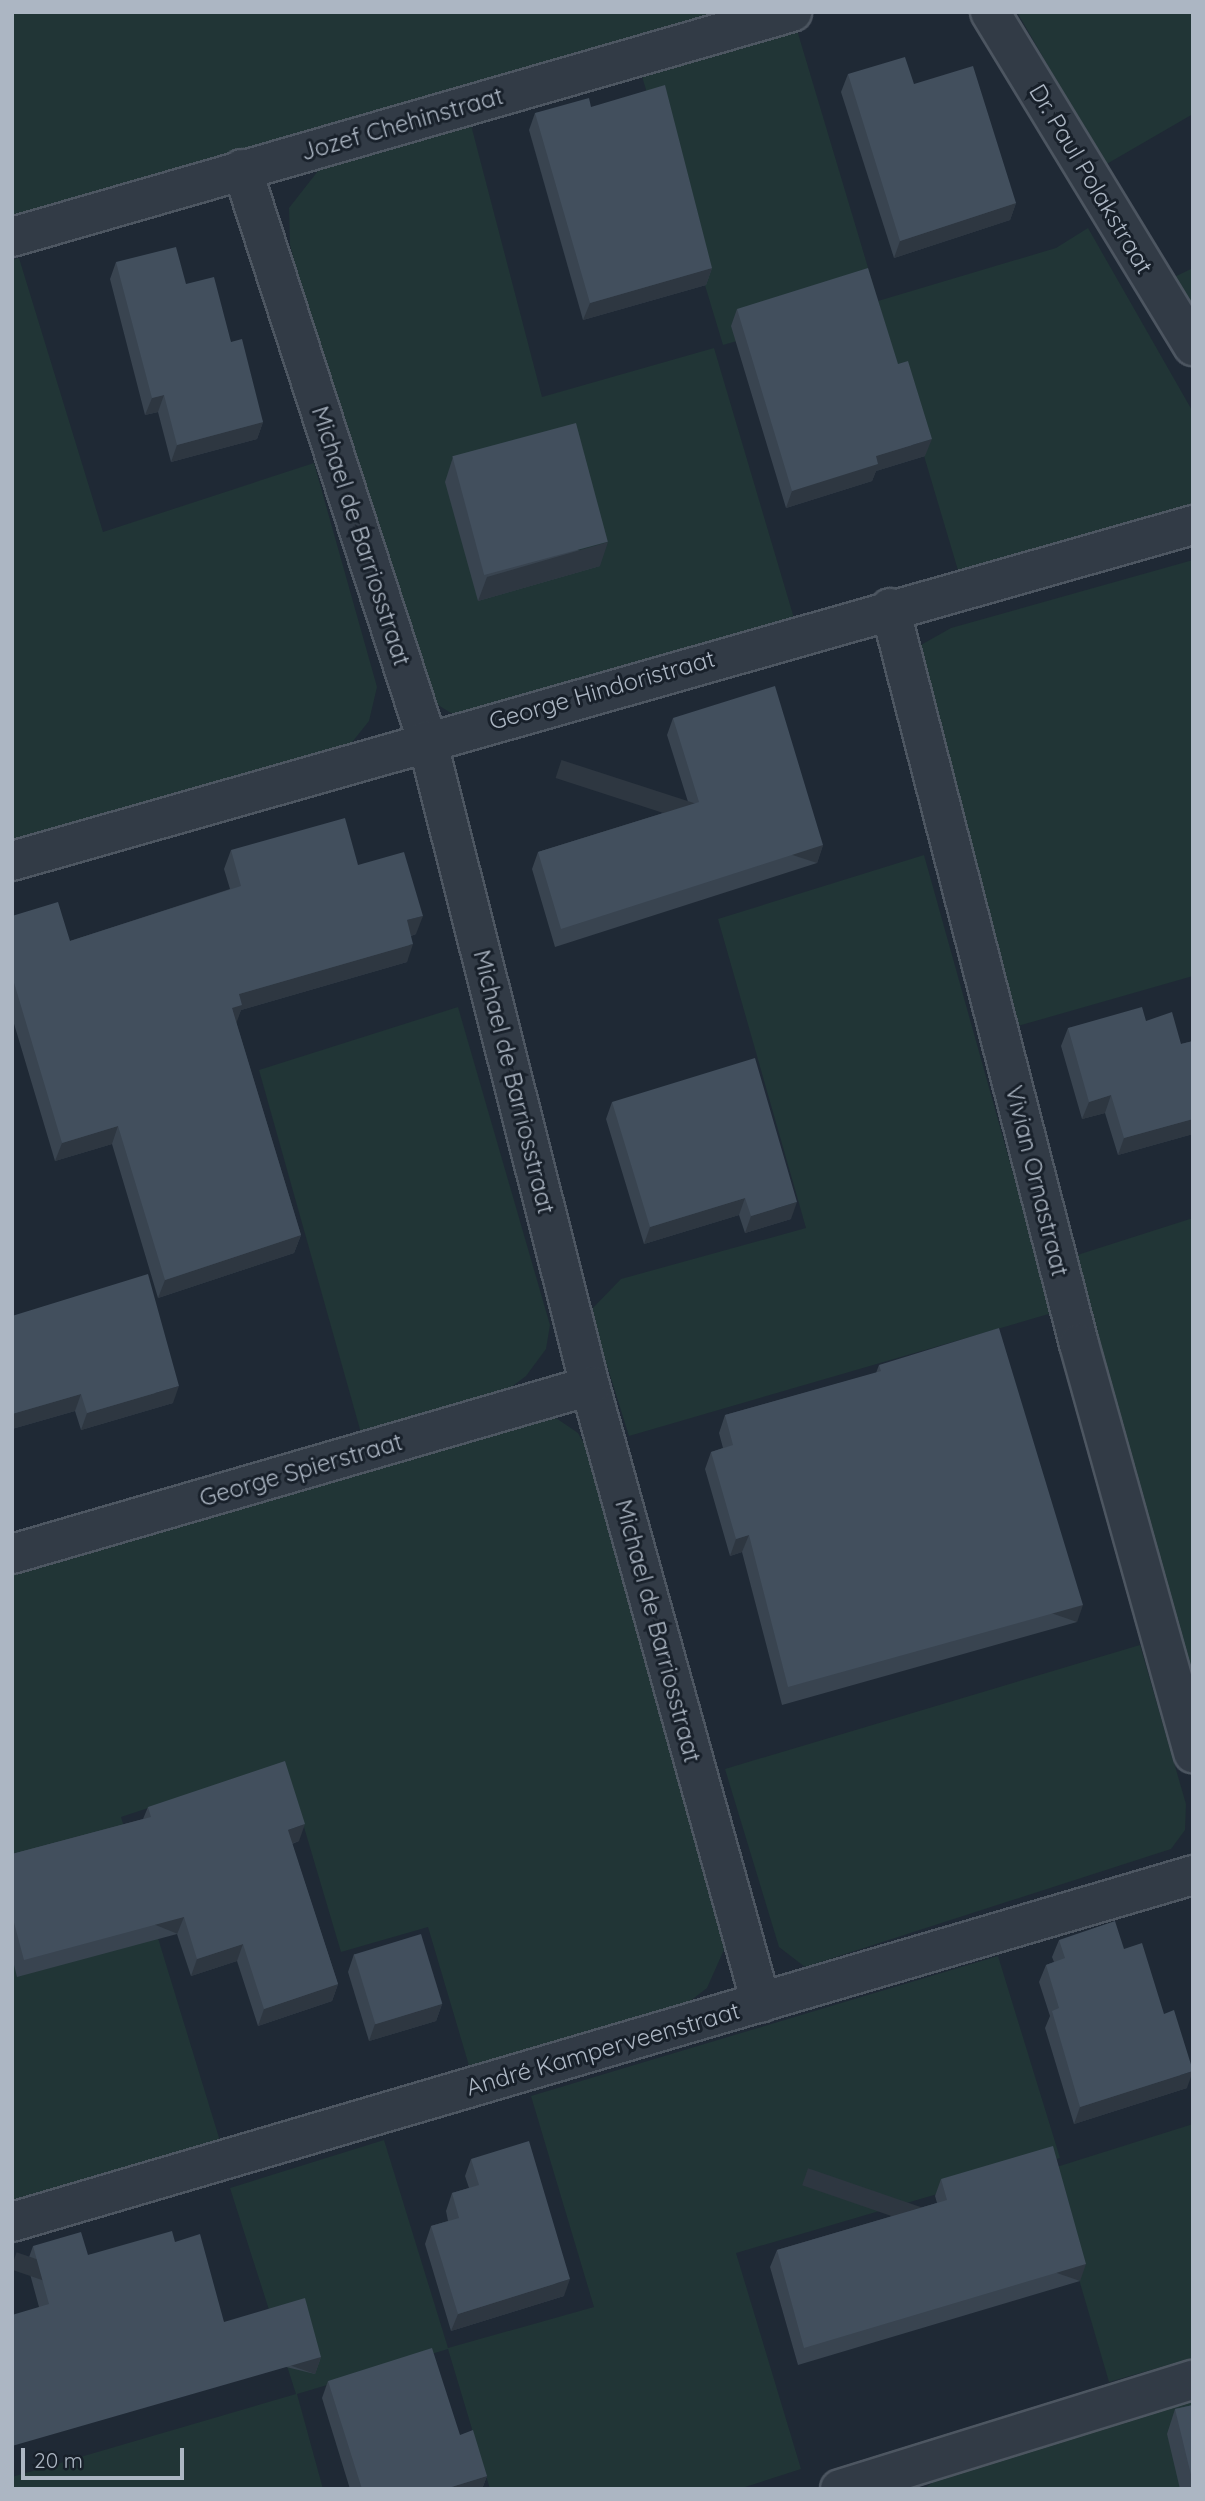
<!DOCTYPE html>
<meta charset="utf-8">
<style>
body{margin:0}
#map{position:relative;width:1205px;height:2501px;overflow:hidden;background:#1f2935;font-family:Quicksand,sans-serif}
div>[style]{position:absolute}
.green>*{inset:0;background:#213536}
.roads{filter:drop-shadow(2px 0 #4d5661) drop-shadow(-2px 0 #4d5661) drop-shadow(0 2px #4d5661) drop-shadow(0 -2px #4d5661)}
.minor>*{height:38px;margin:-19px;padding:0 19px;transform-origin:19px;border-radius:19px;background:#323b46}
.wall>*{inset:0;background:#394450}
.shaded-wall>*{inset:0;background:#2e3741;transform-origin:0 0}
.building>*{inset:0;background:#424f5d;transform-origin:0 0}
span{translate:-50% -50%;white-space:nowrap;text-align:center;line-height:1.15;-webkit-text-stroke:6px #18202a;paint-order:stroke}
.street-label{font-size:24px;color:#acb6c3}
.frame{position:absolute;inset:0;border:14px solid #acb6c3;pointer-events:none}
.scale{position:absolute;left:21px;top:2448px;width:163px;height:32px;box-sizing:border-box;border:4px solid #acb6c3;border-top:0;padding-left:9px;font-size:21px;line-height:24px;white-space:nowrap;color:#acb6c3;-webkit-text-stroke:5px #18202a;paint-order:stroke}
</style>
<div id="map">
<div class="green">
<i style="clip-path:polygon(12px 12px,751px 12px,12px 223px)"></i>
<i style="clip-path:polygon(1017px 12px,1193px 12px,1193px 114px,1105px 165px)"></i>
<i style="clip-path:polygon(797px 30px,878px 301px,1056px 248px,1088px 228px,1193px 412px,1193px 507px,960px 577px,878px 301px,723px 345px,641px 73px)"></i>
<i style="clip-path:polygon(471px 125px,542px 397px,714px 348px,796px 625px,484px 714px,451px 713px,425px 697px,403px 667px,290px 245px,289px 208px,325px 162px)"></i>
<i style="clip-path:polygon(19px 258px,103px 532px,314px 463px,377px 687px,369px 721px,349px 746px,12px 852px,12px 260px)"></i>
<i style="clip-path:polygon(1193px 268px,1193px 332px,1166px 281px)"></i>
<i style="clip-path:polygon(1193px 560px,1193px 976px,1011px 1028px,919px 646px,951px 628px)"></i>
<i style="clip-path:polygon(924px 855px,1052px 1313px,629px 1436px,590px 1311px,621px 1279px,806px 1228px,718px 919px)"></i>
<i style="clip-path:polygon(458px 1007px,550px 1325px,546px 1349px,526px 1376px,502px 1394px,361px 1433px,259px 1070px)"></i>
<i style="clip-path:polygon(1193px 1218px,1193px 1695px,1071px 1257px)"></i>
<i style="clip-path:polygon(556px 1418px,578px 1433px,593px 1460px,726px 1945px,707px 1988px,685px 2005px,470px 2069px,428px 1927px,341px 1952px,285px 1763px,121px 1817px,220px 2141px,12px 2202px,12px 1572px,531px 1419px)"></i>
<i style="clip-path:polygon(1140px 1645px,1186px 1804px,1185px 1830px,1171px 1849px,805px 1967px,779px 1947px,725px 1769px)"></i>
<i style="clip-path:polygon(998px 1956px,1060px 2158px,736px 2253px,801px 2469px,739px 2489px,490px 2489px,448px 2349px,297px 2394px,323px 2489px,12px 2489px,12px 2477px,296px 2394px,230px 2188px,384px 2140px,448px 2348px,594px 2307px,531px 2096px)"></i>
<i style="clip-path:polygon(1193px 2124px,1193px 2358px,1109px 2382px,1047px 2170px)"></i>
<i style="clip-path:polygon(1193px 2397px,1193px 2489px,924px 2489px,948px 2471px)"></i>
</div>
<div class="roads">
<div class="minor">
<i style="left:990px;top:12px;width:391px;rotate:58.7deg"></i>
<i style="left:242px;top:169px;width:600px;rotate:72.05deg"></i>
<i style="left:427px;top:740px;width:666px;rotate:75.84deg"></i>
<i style="left:590px;top:1386px;width:640px;rotate:74.51deg"></i>
<i style="left:12px;top:237px;width:812px;rotate:-16.09deg"></i>
<i style="left:890px;top:608px;width:760px;rotate:75.6deg"></i>
<i style="left:1079px;top:1344px;width:425px;rotate:74.4deg"></i>
<i style="left:12px;top:861px;width:1228px;rotate:-15.88deg"></i>
<i style="left:12px;top:1554px;width:602px;rotate:-16.21deg"></i>
<i style="left:12px;top:2222px;width:1231px;rotate:-16.37deg"></i>
<i style="left:840px;top:2489px;width:369px;rotate:-17.2deg"></i>
</div>
</div>
<div class="wall">
<i style="clip-path:polygon(848px 74px,914px 84px,1016px 203px,1010px 220px,894px 258px,841px 92px)"></i>
<i style="clip-path:polygon(591px 107px,712px 268px,706px 285px,583px 320px,529px 130px,535px 113px)"></i>
<i style="clip-path:polygon(116px 262px,186px 284px,231px 342px,263px 422px,257px 439px,171px 462px,158px 412px,145px 415px,110px 279px)"></i>
<i style="clip-path:polygon(737px 309px,925px 456px,876px 471px,872px 481px,786px 508px,731px 326px)"></i>
<i style="clip-path:polygon(453px 457px,600px 566px,478px 601px,445px 482px)"></i>
<i style="clip-path:polygon(673px 718px,823px 845px,817px 863px,555px 947px,532px 869px,538px 852px,689px 805px,667px 735px)"></i>
<i style="clip-path:polygon(231px 850px,358px 865px,416px 934px,411px 936px,407px 962px,241px 1010px,236px 1022px,301px 1235px,294px 1253px,158px 1298px,112px 1144px,55px 1161px,12px 1017px,12px 916px,70px 941px,230px 889px,224px 869px)"></i>
<i style="clip-path:polygon(1146px 1021px,1181px 1044px,1193px 1041px,1193px 1134px,1118px 1155px,1105px 1113px,1082px 1119px,1061px 1046px,1068px 1028px)"></i>
<i style="clip-path:polygon(612px 1102px,791px 1219px,745px 1233px,739px 1215px,644px 1244px,606px 1119px)"></i>
<i style="clip-path:polygon(12px 1316px,173px 1403px,81px 1430px,75px 1411px,12px 1429px)"></i>
<i style="clip-path:polygon(879px 1365px,1077px 1622px,782px 1705px,742px 1552px,730px 1556px,705px 1469px,711px 1452px,723px 1448px,719px 1433px,725px 1415px,876px 1373px)"></i>
<i style="clip-path:polygon(148px 1807px,299px 1841px,292px 1844px,338px 1984px,332px 2001px,258px 2026px,237px 1961px,191px 1976px,177px 1934px,17px 1977px,12px 1957px,12px 1854px,143px 1819px)"></i>
<i style="clip-path:polygon(1059px 1940px,1124px 1949px,1187px 2088px,1074px 2124px,1045px 2028px,1050px 2016px,1039px 1982px,1046px 1965px,1054px 1962px,1052px 1957px)"></i>
<i style="clip-path:polygon(354px 1954px,442px 2004px,436px 2021px,369px 2041px,348px 1972px)"></i>
<i style="clip-path:polygon(471px 2159px,564px 2296px,451px 2331px,425px 2244px,431px 2226px,448px 2221px,446px 2211px,452px 2193px,469px 2188px,465px 2176px)"></i>
<i style="clip-path:polygon(941px 2179px,1080px 2281px,798px 2365px,770px 2267px,777px 2250px,937px 2203px,935px 2196px)"></i>
<i style="clip-path:polygon(175px 2242px,224px 2322px,321px 2357px,315px 2374px,39px 2307px,27px 2263px,33px 2246px,88px 2255px)"></i>
<i style="clip-path:polygon(328px 2381px,460px 2435px,487px 2476px,482px 2489px,350px 2489px,322px 2398px)"></i>
<i style="clip-path:polygon(1193px 2405px,1193px 2489px,1180px 2489px,1167px 2434px,1175px 2409px)"></i>
</div>
<div class="shaded-wall">
<i style="clip-path:polygon(1016px 203px,1010px 220px,894px 258px,900px 241px)"></i>
<i style="clip-path:polygon(712px 268px,706px 285px,583px 320px,590px 303px)"></i>
<i style="clip-path:polygon(164px 395px,158px 412px,145px 415px,152px 398px)"></i>
<i style="clip-path:polygon(263px 422px,257px 439px,171px 462px,177px 445px)"></i>
<i style="clip-path:polygon(932px 439px,925px 456px,876px 471px,872px 481px,786px 508px,792px 491px,876px 456px)"></i>
<i style="clip-path:polygon(608px 542px,600px 566px,478px 601px,487px 577px)"></i>
<i style="left:823px;top:845px;width:19px;height:275px;rotate:108deg"></i>
<i style="clip-path:polygon(423px 916px,416px 934px,401px 939px,407px 920px)"></i>
<i style="clip-path:polygon(413px 944px,407px 962px,241px 1010px,236px 1024px,232px 1008px,239px 994px)"></i>
<i style="clip-path:polygon(1111px 1095px,1105px 1113px,1082px 1119px,1089px 1102px)"></i>
<i style="clip-path:polygon(1193px 1119px,1193px 1134px,1118px 1155px,1124px 1138px)"></i>
<i style="clip-path:polygon(118px 1126px,112px 1144px,55px 1161px,62px 1143px)"></i>
<i style="clip-path:polygon(745px 1198px,739px 1215px,644px 1244px,650px 1227px)"></i>
<i style="clip-path:polygon(797px 1202px,791px 1219px,745px 1233px,751px 1216px)"></i>
<i style="clip-path:polygon(301px 1235px,294px 1253px,158px 1298px,165px 1280px)"></i>
<i style="clip-path:polygon(179px 1386px,173px 1403px,81px 1430px,87px 1413px)"></i>
<i style="clip-path:polygon(81px 1394px,75px 1411px,12px 1429px,12px 1414px)"></i>
<i style="clip-path:polygon(749px 1535px,742px 1552px,730px 1556px,736px 1539px)"></i>
<i style="left:1083px;top:1605px;width:18px;height:306px;rotate:109deg"></i>
<i style="clip-path:polygon(305px 1824px,299px 1841px,281px 1847px,288px 1830px)"></i>
<i style="left:184px;top:1917px;width:18px;height:166px;rotate:112deg"></i>
<i style="clip-path:polygon(243px 1944px,237px 1961px,191px 1976px,197px 1959px)"></i>
<i style="clip-path:polygon(338px 1984px,332px 2001px,258px 2026px,264px 2009px)"></i>
<i style="clip-path:polygon(442px 2004px,436px 2021px,369px 2041px,375px 2024px)"></i>
<i style="clip-path:polygon(1193px 2071px,1187px 2088px,1074px 2124px,1080px 2107px)"></i>
<i style="left:1086px;top:2264px;width:18px;height:294px;rotate:109deg"></i>
<i style="clip-path:polygon(570px 2279px,564px 2296px,451px 2331px,458px 2314px)"></i>
<i style="left:321px;top:2357px;width:18px;height:322px;rotate:109deg"></i>
<i style="clip-path:polygon(487px 2476px,482px 2489px,445px 2489px)"></i>
</div>
<div class="building">
<i style="clip-path:polygon(905px 57px,914px 84px,973px 66px,1016px 203px,900px 241px,848px 74px)"></i>
<i style="clip-path:polygon(665px 85px,712px 268px,590px 303px,535px 113px,589px 98px,591px 107px)"></i>
<i style="clip-path:polygon(176px 247px,186px 284px,214px 277px,231px 342px,242px 339px,263px 422px,177px 445px,164px 395px,152px 398px,116px 262px)"></i>
<i style="clip-path:polygon(868px 268px,898px 364px,908px 361px,932px 439px,876px 456px,878px 464px,792px 491px,737px 309px)"></i>
<i style="left:576px;top:423px;width:123px;height:128px;rotate:75deg"></i>
<i style="clip-path:polygon(775px 686px,823px 845px,561px 929px,538px 852px,699px 802px,673px 718px)"></i>
<i style="clip-path:polygon(345px 818px,358px 865px,404px 852px,423px 916px,407px 920px,413px 944px,239px 994px,242px 1005px,232px 1008px,301px 1235px,165px 1280px,118px 1126px,62px 1143px,12px 976px,12px 916px,58px 902px,70px 941px,241px 886px,231px 850px)"></i>
<i style="clip-path:polygon(1142px 1007px,1146px 1021px,1172px 1012px,1181px 1044px,1193px 1041px,1193px 1119px,1124px 1138px,1111px 1095px,1089px 1102px,1068px 1028px)"></i>
<i style="clip-path:polygon(755px 1058px,797px 1202px,751px 1216px,745px 1198px,650px 1227px,612px 1102px)"></i>
<i style="clip-path:polygon(148px 1274px,179px 1386px,87px 1413px,81px 1394px,12px 1414px,12px 1316px)"></i>
<i style="clip-path:polygon(999px 1328px,1083px 1605px,788px 1687px,749px 1535px,736px 1539px,711px 1452px,733px 1445px,725px 1415px,881px 1371px,879px 1365px)"></i>
<i style="clip-path:polygon(285px 1761px,305px 1824px,288px 1830px,338px 1984px,264px 2009px,243px 1944px,197px 1959px,184px 1917px,24px 1960px,12px 1915px,12px 1854px,151px 1817px,148px 1807px)"></i>
<i style="clip-path:polygon(1115px 1921px,1124px 1949px,1142px 1943px,1164px 2014px,1174px 2010px,1193px 2071px,1080px 2107px,1052px 2011px,1059px 2008px,1046px 1965px,1065px 1958px,1059px 1940px)"></i>
<i style="left:421px;top:1934px;width:73px;height:70px;rotate:73deg"></i>
<i style="clip-path:polygon(529px 2141px,570px 2279px,458px 2314px,431px 2226px,459px 2218px,452px 2193px,479px 2185px,471px 2159px)"></i>
<i style="clip-path:polygon(1053px 2146px,1086px 2264px,804px 2348px,777px 2250px,947px 2200px,941px 2179px)"></i>
<i style="clip-path:polygon(172px 2231px,175px 2242px,200px 2234px,224px 2322px,305px 2298px,321px 2357px,12px 2446px,12px 2315px,49px 2304px,33px 2246px,81px 2232px,88px 2255px)"></i>
<i style="clip-path:polygon(432px 2348px,460px 2435px,473px 2430px,487px 2476px,445px 2489px,362px 2489px,328px 2381px)"></i>
<i style="clip-path:polygon(1193px 2405px,1193px 2483px,1175px 2409px)"></i>
</div>
<div class="street-label">
<span style="left:402px;top:124px;rotate:-16deg">Jozef Chehinstraat</span>
<span style="left:1091px;top:179px;rotate:59deg">Dr. Paul Polakstraat</span>
<span style="left:361px;top:536px;rotate:72deg">Michael de Barriosstraat</span>
<span style="left:602px;top:690px;rotate:-16deg">George Hindoristraat</span>
<span style="left:514px;top:1082px;rotate:76deg">Michael de Barriosstraat</span>
<span style="left:1037px;top:1181px;rotate:76deg">Vivian Ornastraat</span>
<span style="left:301px;top:1470px;rotate:-16deg">George Spierstraat</span>
<span style="left:658px;top:1631px;rotate:75deg">Michael de Barriosstraat</span>
<span style="left:603px;top:2049px;rotate:-16deg">André Kamperveenstraat</span>
</div>
<div class="frame"></div>
<div class="scale">20 m</div>
</div>
